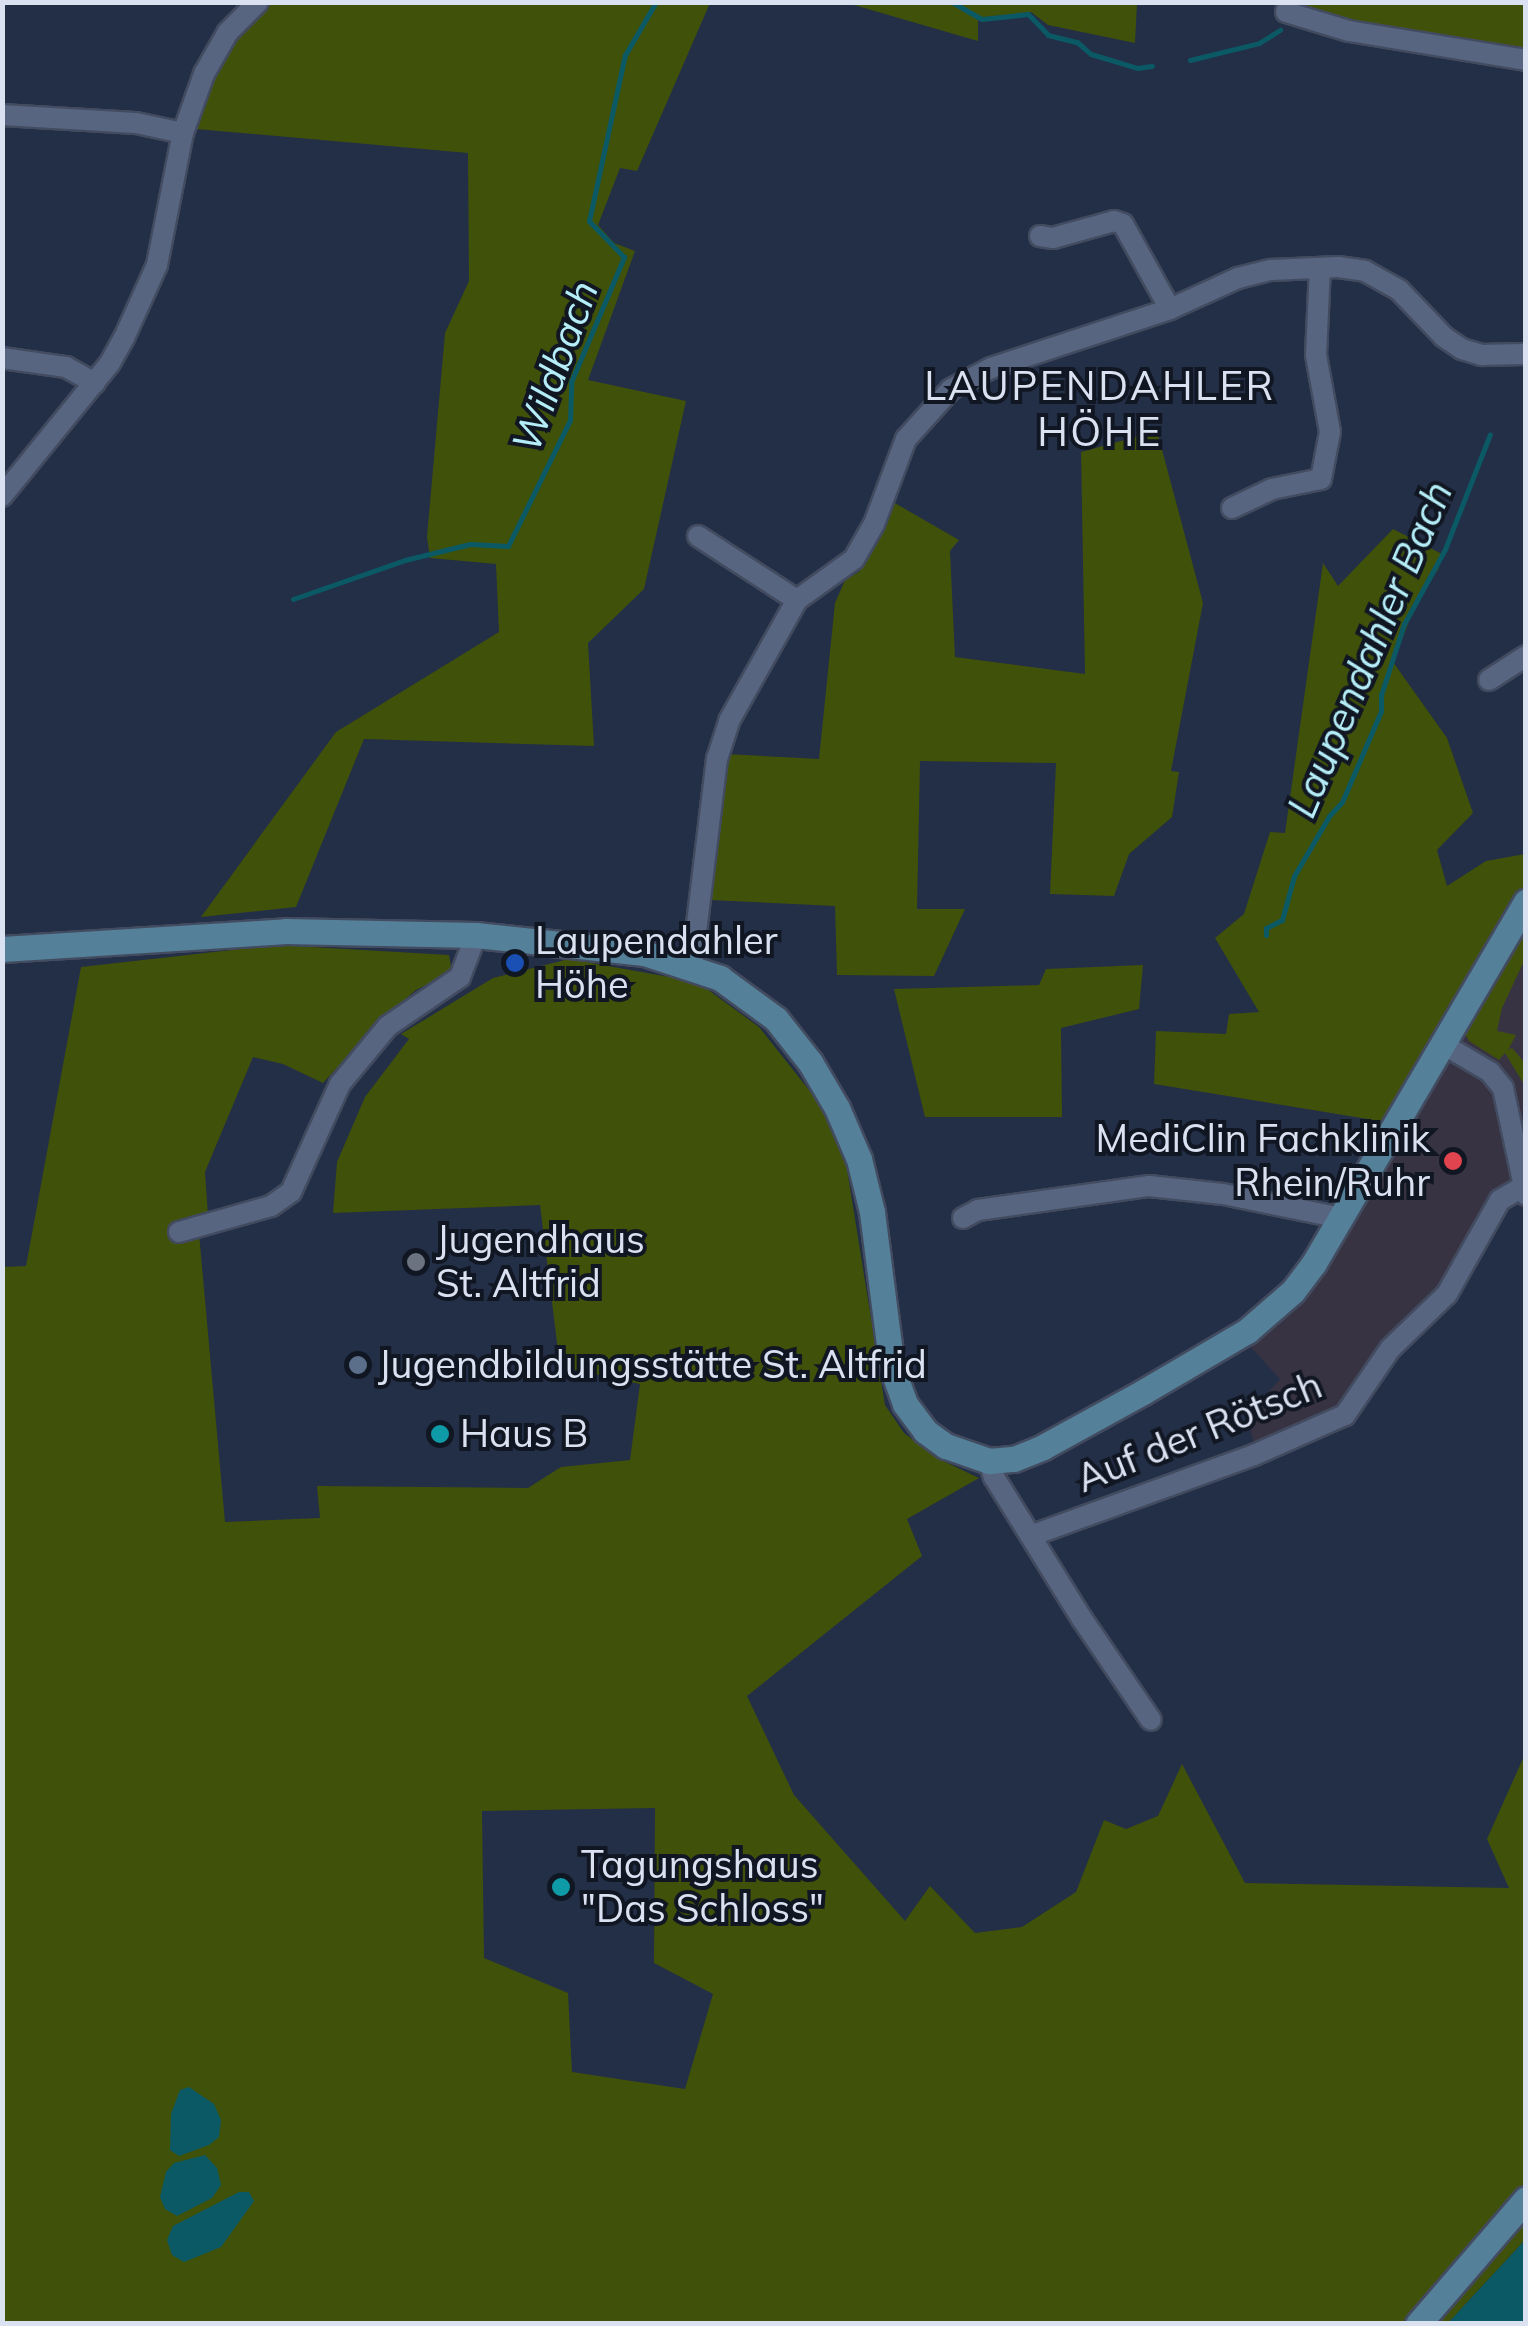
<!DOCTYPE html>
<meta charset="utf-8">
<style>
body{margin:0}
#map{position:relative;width:1528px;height:2326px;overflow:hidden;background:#232e47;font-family:Mulish,sans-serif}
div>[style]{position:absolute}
.medical>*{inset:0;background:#383343}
.green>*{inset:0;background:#40510a}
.water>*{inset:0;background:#0b5964}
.stream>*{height:5px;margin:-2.5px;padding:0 2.5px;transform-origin:2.5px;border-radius:2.5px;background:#0b5964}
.roads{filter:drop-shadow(2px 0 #424b5f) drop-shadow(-2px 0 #424b5f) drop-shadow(0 2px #424b5f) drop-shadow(0 -2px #424b5f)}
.minor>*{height:20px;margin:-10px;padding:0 10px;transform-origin:10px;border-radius:10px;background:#586581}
.secondary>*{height:25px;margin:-12.5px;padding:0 12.5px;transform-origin:12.5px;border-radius:12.5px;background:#558099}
.dots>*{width:28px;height:28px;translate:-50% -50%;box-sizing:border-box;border:5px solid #111722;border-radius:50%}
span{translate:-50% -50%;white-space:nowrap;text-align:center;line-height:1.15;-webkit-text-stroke:8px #111722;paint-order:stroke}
.poi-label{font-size:38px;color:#dae2f2}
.left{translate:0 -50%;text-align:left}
.right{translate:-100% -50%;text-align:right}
.street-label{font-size:38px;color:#dae2f2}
.water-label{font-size:40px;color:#b4edf7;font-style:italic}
.neighbourhood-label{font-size:40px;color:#dae2f2;letter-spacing:2.5px}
.frame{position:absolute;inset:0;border:5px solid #dae2f2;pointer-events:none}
</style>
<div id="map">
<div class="medical">
<i style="clip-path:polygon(1525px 916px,1525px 1211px,1514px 1200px,1496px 1201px,1451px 1281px,1356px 1399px,1255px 1450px,1247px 1416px,1280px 1379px,1247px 1343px)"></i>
</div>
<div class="green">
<i style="clip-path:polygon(271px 3px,710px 3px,637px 171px,620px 168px,598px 225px,614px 243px,635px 251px,588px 380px,686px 401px,644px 589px,588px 643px,594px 746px,364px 739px,296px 907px,201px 917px,336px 732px,499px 632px,496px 564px,430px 558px,427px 537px,445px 333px,469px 281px,468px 153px,196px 129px,222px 52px,247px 19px)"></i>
<i style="clip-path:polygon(847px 3px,1137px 3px,1135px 43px,1048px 25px,1031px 12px,978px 18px,978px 41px)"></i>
<i style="clip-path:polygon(1302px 3px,1525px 3px,1525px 51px,1351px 20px,1310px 10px)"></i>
<i style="clip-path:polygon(1157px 431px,1203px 603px,1171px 771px,1179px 772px,1172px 817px,1129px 854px,1114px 896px,1050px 894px,1056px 763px,920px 761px,917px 909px,965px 909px,934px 976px,837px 975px,835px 906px,709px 900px,726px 754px,819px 759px,835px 603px,845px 580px,859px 572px,893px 502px,959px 540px,950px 551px,955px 657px,1085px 674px,1081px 452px)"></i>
<i style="clip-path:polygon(1393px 529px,1442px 554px,1438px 570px,1423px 586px,1393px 662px,1447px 738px,1473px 813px,1437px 850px,1447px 886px,1486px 861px,1525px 854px,1525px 885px,1386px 1122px,1154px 1084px,1156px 1031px,1226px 1034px,1229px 1014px,1259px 1012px,1215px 938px,1244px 914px,1270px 832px,1285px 833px,1323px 563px,1338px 586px)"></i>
<i style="clip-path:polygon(1525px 919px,1525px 959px,1502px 1008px,1497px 1031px,1516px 1035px,1508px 1050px,1512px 1048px,1525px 1063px,1525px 1086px,1505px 1053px,1499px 1060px,1469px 1041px,1462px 1028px)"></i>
<i style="clip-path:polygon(evenodd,277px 945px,449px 955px,452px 972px,416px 990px,384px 1017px,323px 1083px,283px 1064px,253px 1057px,205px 1172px,208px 1215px,199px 1233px,225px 1522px,320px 1518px,317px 1486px,528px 1488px,561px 1467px,630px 1460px,640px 1384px,571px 1369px,558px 1351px,540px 1205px,333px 1213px,337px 1162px,365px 1097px,409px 1039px,401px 1034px,493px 978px,569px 959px,675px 978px,703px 986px,759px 1027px,821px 1105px,846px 1163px,885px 1405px,904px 1433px,935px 1457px,979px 1478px,907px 1519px,922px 1556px,747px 1696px,794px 1795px,905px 1921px,930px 1886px,975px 1933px,1022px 1927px,1076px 1892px,1104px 1820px,1126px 1829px,1158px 1816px,1182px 1764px,1245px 1883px,1509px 1888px,1487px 1839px,1525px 1754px,1525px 2194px,1413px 2323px,3px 2324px,3px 1267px,26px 1266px,81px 967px,277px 945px,655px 1808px,654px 1963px,713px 1994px,685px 2089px,572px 2072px,568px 1993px,484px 1958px,482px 1811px,655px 1808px)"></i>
<i style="clip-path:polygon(1143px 965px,1139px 1009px,1061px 1028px,1062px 1117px,925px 1117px,894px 989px,1039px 985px,1046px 969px)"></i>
<i style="clip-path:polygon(1525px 2210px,1525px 2240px,1448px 2323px,1428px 2324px)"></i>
</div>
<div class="water">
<i style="clip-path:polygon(189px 2087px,214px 2104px,221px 2120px,219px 2137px,209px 2145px,179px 2156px,170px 2150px,171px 2114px,180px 2090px)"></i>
<i style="clip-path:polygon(205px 2155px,217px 2168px,221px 2185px,212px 2198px,177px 2216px,165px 2209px,160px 2197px,166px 2172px,174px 2163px)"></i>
<i style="clip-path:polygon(239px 2192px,249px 2192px,254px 2201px,221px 2247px,184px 2262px,172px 2255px,167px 2240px,173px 2226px)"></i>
<i style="clip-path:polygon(1525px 2240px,1525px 2323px,1448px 2323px)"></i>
</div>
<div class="stream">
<i style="left:952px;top:2px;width:34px;rotate:30deg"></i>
<i style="left:982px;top:19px;width:46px;rotate:-6.2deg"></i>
<i style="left:1028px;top:14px;width:29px;rotate:46deg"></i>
<i style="left:1048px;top:35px;width:30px;rotate:14deg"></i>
<i style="left:1077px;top:42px;width:18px;rotate:41deg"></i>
<i style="left:1091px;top:54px;width:48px;rotate:16.9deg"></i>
<i style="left:1137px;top:68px;width:15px;rotate:-8deg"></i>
<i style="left:1190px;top:60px;width:71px;rotate:-13.8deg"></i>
<i style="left:1259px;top:43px;width:25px;rotate:-32deg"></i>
<i style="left:293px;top:599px;width:119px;rotate:-19.2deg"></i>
<i style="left:405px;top:560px;width:67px;rotate:-13.8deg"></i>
<i style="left:470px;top:544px;width:38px;rotate:3deg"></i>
<i style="left:508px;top:546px;width:140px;rotate:-63.8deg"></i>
<i style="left:570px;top:420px;width:38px;rotate:-88deg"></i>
<i style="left:571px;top:382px;width:136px;rotate:-67deg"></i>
<i style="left:624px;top:257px;width:50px;rotate:-134.2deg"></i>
<i style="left:589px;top:221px;width:170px;rotate:-77.8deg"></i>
<i style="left:625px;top:55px;width:61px;rotate:-59.7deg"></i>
<i style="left:1266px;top:935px;width:7px;rotate:-90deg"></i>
<i style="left:1266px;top:928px;width:18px;rotate:-27deg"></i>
<i style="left:1282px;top:920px;width:46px;rotate:-74.7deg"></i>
<i style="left:1294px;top:876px;width:69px;rotate:-59.7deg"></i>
<i style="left:1329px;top:816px;width:19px;rotate:-47deg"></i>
<i style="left:1342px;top:802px;width:99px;rotate:-66.8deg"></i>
<i style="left:1381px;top:711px;width:16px;rotate:-90deg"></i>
<i style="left:1381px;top:695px;width:75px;rotate:-72.1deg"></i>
<i style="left:1404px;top:624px;width:85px;rotate:-61.3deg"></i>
<i style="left:1445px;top:549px;width:123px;rotate:-68.6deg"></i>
</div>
<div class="roads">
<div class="minor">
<i style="left:1286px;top:12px;width:66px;rotate:16.8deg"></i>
<i style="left:1349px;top:31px;width:179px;rotate:9.3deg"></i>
<i style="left:2px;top:115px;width:134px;rotate:3.4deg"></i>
<i style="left:136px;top:123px;width:48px;rotate:12deg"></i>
<i style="left:1040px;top:236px;width:13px;rotate:9deg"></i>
<i style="left:1053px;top:238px;width:63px;rotate:-15.6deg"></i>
<i style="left:1114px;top:221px;width:9px;rotate:18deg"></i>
<i style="left:1123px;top:224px;width:97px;rotate:61.1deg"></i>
<i style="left:2px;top:358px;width:65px;rotate:8deg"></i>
<i style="left:66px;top:367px;width:33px;rotate:29deg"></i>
<i style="left:2px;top:496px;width:171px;rotate:-50.9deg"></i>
<i style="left:110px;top:363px;width:29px;rotate:-61deg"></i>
<i style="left:124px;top:338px;width:80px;rotate:-65.7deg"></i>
<i style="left:157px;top:265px;width:135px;rotate:-78.9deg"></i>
<i style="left:183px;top:133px;width:63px;rotate:-70.4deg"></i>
<i style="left:204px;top:74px;width:48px;rotate:-60.3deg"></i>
<i style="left:228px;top:32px;width:42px;rotate:-45deg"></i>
<i style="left:1232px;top:508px;width:44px;rotate:-25.4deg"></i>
<i style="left:1272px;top:489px;width:50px;rotate:-11.5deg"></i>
<i style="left:1321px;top:479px;width:48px;rotate:-79.2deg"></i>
<i style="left:1330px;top:432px;width:78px;rotate:-100.3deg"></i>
<i style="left:1316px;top:355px;width:87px;rotate:-87.4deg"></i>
<i style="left:698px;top:536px;width:118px;rotate:32.9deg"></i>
<i style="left:1489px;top:680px;width:44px;rotate:-33deg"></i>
<i style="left:692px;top:965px;width:208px;rotate:-83.1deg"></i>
<i style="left:717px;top:759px;width:40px;rotate:-72deg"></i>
<i style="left:729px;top:721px;width:139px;rotate:-60.7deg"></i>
<i style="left:797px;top:600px;width:70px;rotate:-35.7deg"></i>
<i style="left:854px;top:559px;width:40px;rotate:-60.3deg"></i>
<i style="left:874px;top:524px;width:91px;rotate:-69.4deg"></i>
<i style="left:906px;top:439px;width:67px;rotate:-48deg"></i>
<i style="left:951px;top:389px;width:45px;rotate:-27.7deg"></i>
<i style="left:991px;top:368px;width:188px;rotate:-18.2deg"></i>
<i style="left:1170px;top:309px;width:75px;rotate:-24.5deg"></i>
<i style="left:1238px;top:278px;width:34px;rotate:-14deg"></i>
<i style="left:1271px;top:270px;width:67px;rotate:-2.6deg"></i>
<i style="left:1338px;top:267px;width:27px;rotate:8deg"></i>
<i style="left:1365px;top:271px;width:39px;rotate:29deg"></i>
<i style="left:1399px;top:290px;width:65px;rotate:46.2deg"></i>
<i style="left:1444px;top:337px;width:22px;rotate:34deg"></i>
<i style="left:1462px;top:349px;width:21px;rotate:17deg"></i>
<i style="left:1482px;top:355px;width:44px;rotate:-1.3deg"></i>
<i style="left:1441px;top:1043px;width:57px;rotate:30.6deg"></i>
<i style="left:1490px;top:1072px;width:21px;rotate:51deg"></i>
<i style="left:1503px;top:1088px;width:109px;rotate:77.9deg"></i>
<i style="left:963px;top:1218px;width:17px;rotate:-28deg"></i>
<i style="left:978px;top:1210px;width:173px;rotate:-8deg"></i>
<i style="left:1149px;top:1186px;width:74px;rotate:6.2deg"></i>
<i style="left:1223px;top:1194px;width:120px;rotate:11.5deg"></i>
<i style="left:179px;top:1232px;width:96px;rotate:-15.8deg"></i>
<i style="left:271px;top:1206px;width:24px;rotate:-35deg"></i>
<i style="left:291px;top:1192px;width:119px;rotate:-65.6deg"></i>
<i style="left:340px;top:1084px;width:75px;rotate:-50.4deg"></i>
<i style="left:388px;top:1026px;width:87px;rotate:-34.2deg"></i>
<i style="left:460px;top:977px;width:45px;rotate:-69.1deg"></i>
<i style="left:989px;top:1461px;width:17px;rotate:73deg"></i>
<i style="left:994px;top:1477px;width:167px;rotate:58.2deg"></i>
<i style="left:1082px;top:1619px;width:122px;rotate:55.7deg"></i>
<i style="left:1033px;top:1535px;width:235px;rotate:-19.9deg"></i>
<i style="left:1254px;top:1455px;width:99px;rotate:-23.7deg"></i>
<i style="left:1345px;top:1415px;width:80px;rotate:-55.7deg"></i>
<i style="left:1390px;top:1349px;width:79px;rotate:-44deg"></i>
<i style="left:1447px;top:1294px;width:108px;rotate:-60.6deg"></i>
<i style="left:1500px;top:1200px;width:24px;rotate:-30deg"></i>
</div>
<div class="secondary">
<i style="left:2px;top:949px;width:285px;rotate:-3.6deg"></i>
<i style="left:286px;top:931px;width:190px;rotate:1.2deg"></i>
<i style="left:476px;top:935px;width:169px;rotate:6.1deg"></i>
<i style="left:644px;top:953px;width:80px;rotate:18.2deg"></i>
<i style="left:720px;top:978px;width:69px;rotate:36.2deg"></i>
<i style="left:776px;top:1019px;width:55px;rotate:51.7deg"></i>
<i style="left:810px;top:1062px;width:53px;rotate:59.6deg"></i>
<i style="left:837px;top:1108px;width:56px;rotate:66.7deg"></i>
<i style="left:859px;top:1159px;width:55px;rotate:76.2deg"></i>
<i style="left:872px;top:1212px;width:157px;rotate:82.7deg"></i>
<i style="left:892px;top:1368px;width:38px;rotate:70deg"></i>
<i style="left:905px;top:1404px;width:34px;rotate:53deg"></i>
<i style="left:925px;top:1431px;width:26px;rotate:36deg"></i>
<i style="left:946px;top:1446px;width:46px;rotate:19.2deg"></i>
<i style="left:989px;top:1461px;width:25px;rotate:-5deg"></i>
<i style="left:1014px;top:1459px;width:31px;rotate:-22deg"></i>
<i style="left:1043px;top:1447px;width:114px;rotate:-28.8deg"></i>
<i style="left:1143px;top:1392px;width:121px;rotate:-30.4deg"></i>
<i style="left:1247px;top:1331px;width:61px;rotate:-41deg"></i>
<i style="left:1293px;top:1291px;width:35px;rotate:-53deg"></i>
<i style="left:1314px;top:1263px;width:419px;rotate:-59.6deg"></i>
<i style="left:1418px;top:2324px;width:165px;rotate:-49.2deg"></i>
</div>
</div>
<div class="dots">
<i style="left:515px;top:963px;background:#1a4fb4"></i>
<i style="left:1453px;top:1161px;background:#e0444e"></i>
<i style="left:416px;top:1262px;background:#6b7280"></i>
<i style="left:358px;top:1365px;background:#5c6f8a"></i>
<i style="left:440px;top:1434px;background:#0f9aa8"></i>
<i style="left:561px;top:1887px;background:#0f9aa8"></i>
</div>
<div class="poi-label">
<span class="left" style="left:535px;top:963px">Laupendahler<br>Höhe</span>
<span class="right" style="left:1430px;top:1161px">MediClin Fachklinik<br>Rhein/Ruhr</span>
<span class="left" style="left:436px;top:1262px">Jugendhaus<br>St. Altfrid</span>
<span class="left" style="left:378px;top:1365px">Jugendbildungsstätte St. Altfrid</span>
<span class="left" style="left:460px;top:1434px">Haus B</span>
<span class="left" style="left:581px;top:1887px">Tagungshaus<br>"Das Schloss"</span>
</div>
<div class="street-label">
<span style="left:1199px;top:1432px;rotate:-22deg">Auf der Rötsch</span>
</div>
<div class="water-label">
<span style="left:554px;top:366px;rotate:-70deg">Wildbach</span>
<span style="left:1369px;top:649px;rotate:-67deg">Laupendahler Bach</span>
</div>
<div class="neighbourhood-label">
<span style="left:1100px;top:408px">LAUPENDAHLER<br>HÖHE</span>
</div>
<div class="frame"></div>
</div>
